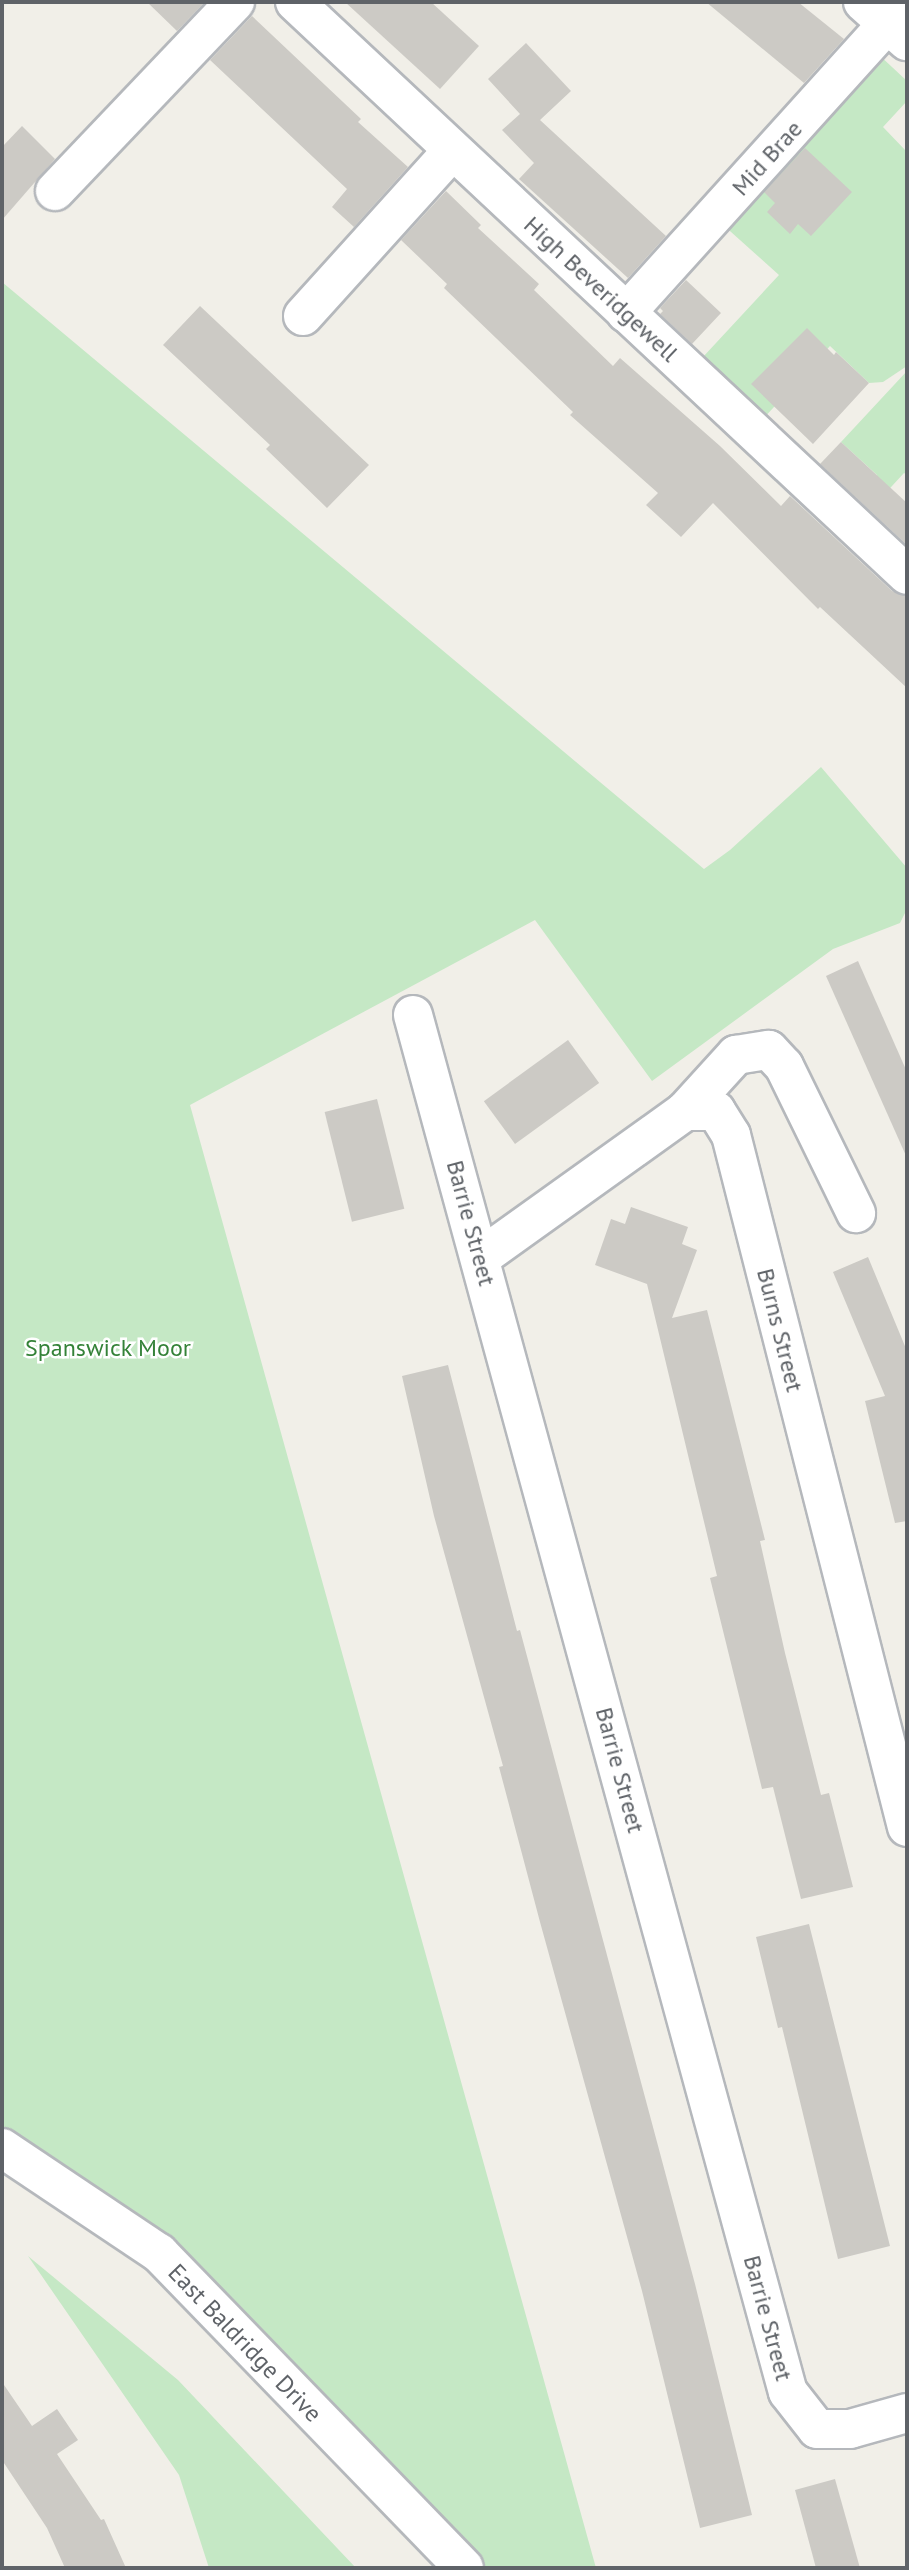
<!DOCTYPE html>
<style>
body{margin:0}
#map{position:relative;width:909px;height:2570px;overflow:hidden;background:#f1efe8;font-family:"PT Sans",sans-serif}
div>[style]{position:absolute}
.green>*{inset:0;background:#c5e8c5}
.building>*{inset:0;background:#cccac5;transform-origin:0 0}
.roads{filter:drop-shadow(2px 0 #b5b8bc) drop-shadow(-2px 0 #b5b8bc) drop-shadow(0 2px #b5b8bc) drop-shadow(0 -2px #b5b8bc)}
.minor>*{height:38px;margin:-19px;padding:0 19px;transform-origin:19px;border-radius:19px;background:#fff}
span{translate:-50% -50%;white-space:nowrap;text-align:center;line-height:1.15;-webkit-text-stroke:5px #fff;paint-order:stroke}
.street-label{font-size:24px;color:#5f6368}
.park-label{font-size:24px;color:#348238}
.frame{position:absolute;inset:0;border:4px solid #5f6368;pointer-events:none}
</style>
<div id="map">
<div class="green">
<i style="clip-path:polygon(877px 53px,907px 81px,907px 101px,883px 127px,907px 152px,905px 186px,907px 189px,907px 366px,883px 382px,869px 383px,830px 346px,752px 431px,690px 371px,779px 275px,721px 223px)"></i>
<i style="clip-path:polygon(2px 282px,704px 869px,730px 850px,821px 767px,907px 868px,907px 909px,900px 923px,833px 949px,652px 1081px,535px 920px,190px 1105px,596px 2568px,464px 2568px,159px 2253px,2px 2148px)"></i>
<i style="clip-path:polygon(907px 371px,907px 475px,904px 473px,880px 499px,877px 475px,841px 442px)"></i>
<i style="clip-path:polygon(28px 2256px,178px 2380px,356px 2568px,209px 2568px,179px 2475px)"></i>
</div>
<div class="building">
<i style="clip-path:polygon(147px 2px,205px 2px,177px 31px)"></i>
<i style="clip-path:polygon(345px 2px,431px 2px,479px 46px,440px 89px)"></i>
<i style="clip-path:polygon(706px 2px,798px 2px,844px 39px,804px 83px)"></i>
<i style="clip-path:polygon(252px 16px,361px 119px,358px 122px,408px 167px,354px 227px,332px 207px,347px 189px,210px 60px)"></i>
<i style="clip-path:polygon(526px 43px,571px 91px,540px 120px,666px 236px,628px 278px,519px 179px,534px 163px,502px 130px,520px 114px,488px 79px)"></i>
<i style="clip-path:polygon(22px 126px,55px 159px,2px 220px,2px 147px)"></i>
<i style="clip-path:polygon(805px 148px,852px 192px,811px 236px,798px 224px,790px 234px,767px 212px,775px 203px,764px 192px)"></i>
<i style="clip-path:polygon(446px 191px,481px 225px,478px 228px,539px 284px,534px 290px,613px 366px,620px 358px,720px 446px,781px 506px,790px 496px,892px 591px,907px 596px,907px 688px,820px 607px,818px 609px,713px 503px,681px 537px,646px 505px,658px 493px,570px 415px,573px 412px,444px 288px,447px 284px,401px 240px)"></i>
<i style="clip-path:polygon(686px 280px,721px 313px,692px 344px,660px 314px,663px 311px,660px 308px)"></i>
<i style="clip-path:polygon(200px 306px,369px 465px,327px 508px,266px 449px,270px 445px,163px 345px)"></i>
<i style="clip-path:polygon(807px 328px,834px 355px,836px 352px,869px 383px,813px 444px,751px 384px)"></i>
<i style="clip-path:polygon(841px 442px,907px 503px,907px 545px,820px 464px)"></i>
<i style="clip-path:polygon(858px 961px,907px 1072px,907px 1158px,826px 976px)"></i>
<i style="left:568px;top:1040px;width:53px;height:104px;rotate:54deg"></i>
<i style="left:377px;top:1099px;width:113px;height:54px;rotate:76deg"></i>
<i style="clip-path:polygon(631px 1207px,688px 1227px,682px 1244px,697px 1250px,672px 1318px,707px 1310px,765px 1540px,760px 1541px,785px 1653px,821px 1795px,829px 1793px,853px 1887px,801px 1899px,773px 1787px,762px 1789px,710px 1578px,717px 1576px,647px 1284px,595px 1265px,611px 1219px,625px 1224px)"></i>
<i style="clip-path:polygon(868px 1257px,907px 1351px,907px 1521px,895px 1523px,865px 1401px,885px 1396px,833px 1272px)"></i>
<i style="clip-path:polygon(448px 1365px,517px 1631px,520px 1630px,695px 2284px,752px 2515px,700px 2528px,642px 2291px,540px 1922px,499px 1767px,503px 1766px,434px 1516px,402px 1376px)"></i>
<i style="clip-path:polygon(809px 1924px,890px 2246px,838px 2259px,782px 2027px,778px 2028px,756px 1937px)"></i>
<i style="clip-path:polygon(2px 2382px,32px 2426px,57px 2409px,78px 2440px,57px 2454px,101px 2520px,104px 2519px,126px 2568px,65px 2568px,47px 2528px,2px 2460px)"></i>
<i style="clip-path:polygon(835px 2479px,860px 2568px,816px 2568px,795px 2490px)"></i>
</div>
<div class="roads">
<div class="minor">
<i style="left:295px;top:2px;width:838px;rotate:43.11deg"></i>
<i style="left:863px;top:2px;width:59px;rotate:41.6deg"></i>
<i style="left:55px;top:191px;width:261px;rotate:-46.4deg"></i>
<i style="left:626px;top:313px;width:419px;rotate:-47.9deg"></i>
<i style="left:303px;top:316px;width:222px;rotate:-47.9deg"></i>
<i style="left:413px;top:1015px;width:1427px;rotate:74.77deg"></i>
<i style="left:788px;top:2392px;width:47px;rotate:51.9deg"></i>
<i style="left:817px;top:2429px;width:33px"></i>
<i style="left:850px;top:2429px;width:59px;rotate:-15.7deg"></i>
<i style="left:685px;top:1111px;width:76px;rotate:-47.7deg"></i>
<i style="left:736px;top:1055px;width:33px;rotate:-9deg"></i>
<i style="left:769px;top:1050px;width:22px;rotate:47deg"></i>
<i style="left:784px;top:1066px;width:164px;rotate:63.9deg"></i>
<i style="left:480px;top:1258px;width:252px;rotate:-35.6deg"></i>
<i style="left:685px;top:1111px;width:31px"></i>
<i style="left:716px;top:1111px;width:28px;rotate:58deg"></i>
<i style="left:731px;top:1135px;width:714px;rotate:75.73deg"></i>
<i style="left:2px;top:2148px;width:189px;rotate:33.8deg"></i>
<i style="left:159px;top:2253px;width:438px;rotate:45.9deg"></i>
</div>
</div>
<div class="street-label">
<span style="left:767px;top:158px;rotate:-48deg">Mid Brae</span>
<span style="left:601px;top:289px;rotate:43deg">High Beveridgewell</span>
<span style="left:471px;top:1223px;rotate:75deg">Barrie Street</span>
<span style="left:780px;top:1330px;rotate:76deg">Burns Street</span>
<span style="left:620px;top:1770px;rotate:75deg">Barrie Street</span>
<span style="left:768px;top:2318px;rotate:75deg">Barrie Street</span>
<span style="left:245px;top:2343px;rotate:46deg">East Baldridge Drive</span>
</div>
<div class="park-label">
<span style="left:108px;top:1348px">Spanswick Moor</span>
</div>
<div class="frame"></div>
</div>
